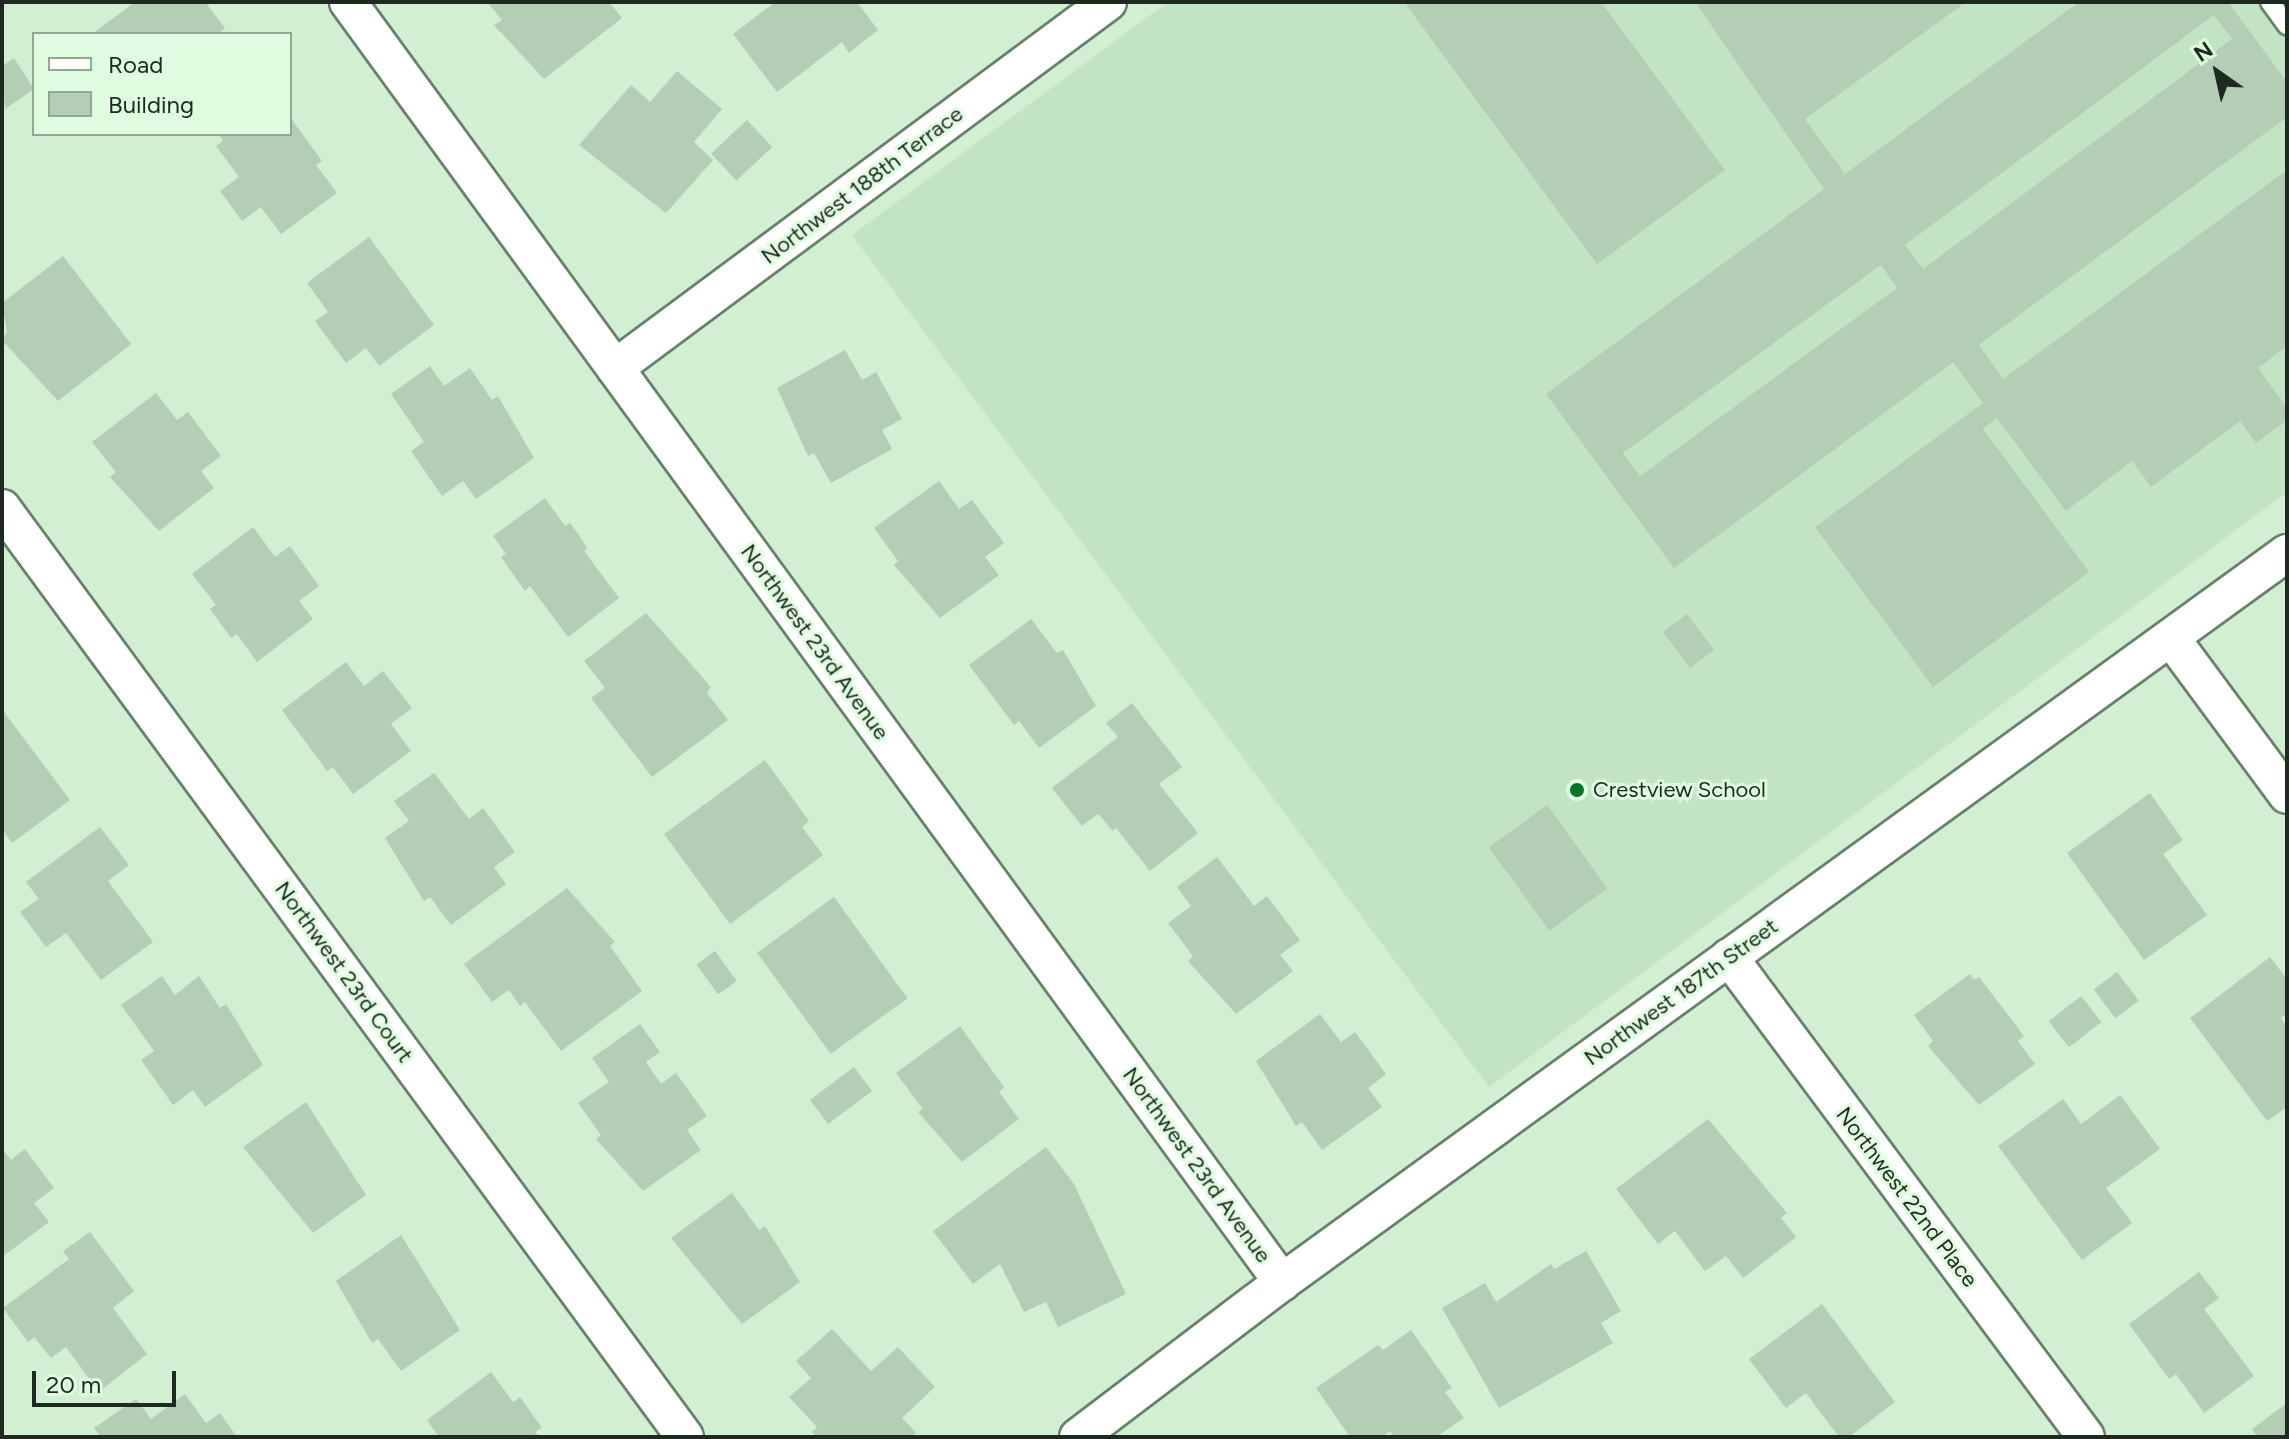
<!DOCTYPE html>
<style>
body{margin:0}
#map{position:relative;width:2289px;height:1439px;overflow:hidden;background:#d2eed3;font-family:Figtree,sans-serif}
div>[style]{position:absolute}
.built>*{inset:0;background:#c2e4c4}
.building>*{inset:0;background:#b3ceb4;transform-origin:0 0}
.roads{filter:drop-shadow(2px 0 #68816a) drop-shadow(-2px 0 #68816a) drop-shadow(0 2px #68816a) drop-shadow(0 -2px #68816a)}
.service>*{height:18px;margin:-9px;padding:0 9px;transform-origin:9px;border-radius:9px;background:#fff}
.minor>*{height:36px;margin:-18px;padding:0 18px;transform-origin:18px;border-radius:18px;background:#fff}
.dots>*{width:22px;height:22px;translate:-50% -50%;box-sizing:border-box;border:4px solid #dffbe0;border-radius:50%}
span{translate:-50% -50%;white-space:nowrap;text-align:center;line-height:1.15;-webkit-text-stroke:6px #dffbe0;paint-order:stroke}
.street-label{font-size:22px;color:#1e291f}
.poi-label{font-size:22px;color:#1e291f}
.left{translate:0 -50%;text-align:left}
.frame{position:absolute;inset:0;border:4px solid #1e291f;pointer-events:none}
.legend{position:absolute;left:32px;top:32px;width:260px;height:104px;box-sizing:border-box;background:#dffbe0;border:2px solid #92a793;margin:0;padding:10px 14px;list-style:none;font-size:24px;color:#1e291f}
.legend li{display:flex;align-items:center;gap:16px;height:40px}
.legend b{width:40px;border:2px solid #92a793}
.north{position:absolute;left:2177px;top:32px;width:80px;height:80px;-webkit-text-stroke:6px #dffbe0;paint-order:stroke;rotate:326deg;font-size:22px;font-weight:700;line-height:32px;text-align:center;color:#1e291f}
.north::after{content:'';display:block;margin:auto;width:28px;height:36px;background:#1e291f;clip-path:polygon(50% 0,100% 100%,50% 72%,0 100%)}
.scale{position:absolute;left:32px;top:1371px;width:144px;height:36px;box-sizing:border-box;border:4px solid #1e291f;border-top:0;padding-left:10px;font-size:24px;line-height:28px;white-space:nowrap;color:#1e291f;-webkit-text-stroke:6px #dffbe0;paint-order:stroke}
</style>
<div id="map">
<div class="built">
<i style="clip-path:polygon(1168px 2px,2287px 2px,2287px 492px,1489px 1087px,852px 235px)"></i>
</div>
<div class="building">
<i style="clip-path:polygon(135px 2px,205px 2px,225px 28px,217px 34px,92px 34px)"></i>
<i style="clip-path:polygon(487px 2px,609px 2px,622px 18px,544px 79px,494px 25px,502px 20px)"></i>
<i style="clip-path:polygon(775px 2px,857px 2px,878px 30px,849px 53px,842px 42px,777px 92px,733px 34px)"></i>
<i style="clip-path:polygon(1404px 2px,1601px 2px,1725px 170px,1597px 264px)"></i>
<i style="clip-path:polygon(evenodd,1695px 2px,1966px 2px,1805px 119px,1845px 174px,2079px 2px,2228px 2px,2287px 82px,2287px 117px,1979px 345px,2003px 379px,2287px 170px,2287px 346px,2258px 368px,2287px 408px,2287px 420px,2256px 443px,2240px 421px,2151px 487px,2132px 461px,2066px 511px,1997px 418px,1983px 429px,2089px 572px,1933px 687px,1815px 527px,1983px 403px,1953px 362px,1674px 568px,1546px 394px,1824px 189px,1695px 2px,2214px 15px,2232px 39px,1923px 269px,1905px 245px,2214px 15px,1695px 2px,1881px 265px,1897px 288px,1640px 476px,1623px 453px,1881px 265px)"></i>
<i style="clip-path:polygon(14px 58px,34px 89px,5px 109px,2px 66px)"></i>
<i style="clip-path:polygon(677px 71px,722px 109px,694px 142px,713px 160px,666px 213px,579px 145px,631px 85px,650px 102px)"></i>
<i style="clip-path:polygon(290px 117px,322px 161px,316px 165px,337px 193px,281px 234px,261px 207px,242px 221px,220px 191px,239px 177px,216px 146px,223px 141px,218px 134px,290px 134px)"></i>
<i style="left:747px;top:120px;width:37px;height:49px;rotate:47deg"></i>
<i style="clip-path:polygon(369px 237px,434px 325px,379px 366px,366px 348px,346px 363px,315px 321px,328px 312px,307px 283px)"></i>
<i style="clip-path:polygon(63px 256px,131px 344px,58px 401px,2px 340px,7px 332px,2px 303px)"></i>
<i style="clip-path:polygon(845px 350px,862px 380px,876px 372px,902px 419px,882px 430px,892px 449px,831px 483px,814px 453px,808px 456px,777px 388px)"></i>
<i style="clip-path:polygon(430px 366px,444px 386px,470px 368px,492px 400px,498px 396px,534px 458px,476px 499px,463px 481px,442px 496px,411px 451px,424px 442px,391px 394px)"></i>
<i style="clip-path:polygon(156px 393px,177px 420px,188px 412px,221px 456px,201px 471px,214px 488px,159px 531px,110px 477px,116px 472px,92px 442px)"></i>
<i style="clip-path:polygon(939px 481px,959px 509px,972px 500px,1004px 543px,985px 557px,999px 575px,940px 618px,894px 565px,898px 561px,874px 528px)"></i>
<i style="clip-path:polygon(545px 498px,565px 526px,570px 523px,579px 535px,587px 548px,584px 551px,619px 598px,568px 637px,530px 586px,525px 591px,501px 557px,506px 554px,493px 536px)"></i>
<i style="clip-path:polygon(253px 527px,275px 557px,290px 546px,319px 586px,299px 601px,313px 619px,257px 662px,237px 634px,231px 638px,210px 609px,216px 605px,192px 574px)"></i>
<i style="clip-path:polygon(646px 613px,711px 687px,707px 693px,728px 720px,652px 777px,591px 698px,605px 688px,584px 661px)"></i>
<i style="left:1687px;top:614px;width:45px;height:30px;rotate:53deg"></i>
<i style="clip-path:polygon(1031px 619px,1057px 653px,1063px 650px,1096px 706px,1039px 748px,1019px 721px,1014px 725px,969px 665px)"></i>
<i style="clip-path:polygon(346px 662px,364px 686px,383px 671px,412px 708px,391px 724px,411px 751px,353px 794px,333px 767px,327px 771px,282px 710px)"></i>
<i style="clip-path:polygon(1132px 703px,1182px 767px,1159px 784px,1198px 833px,1150px 871px,1116px 828px,1113px 831px,1098px 814px,1082px 826px,1052px 788px,1118px 737px,1106px 723px)"></i>
<i style="clip-path:polygon(4px 712px,70px 800px,12px 843px,2px 829px)"></i>
<i style="clip-path:polygon(765px 760px,809px 821px,802px 827px,823px 855px,730px 924px,664px 834px)"></i>
<i style="clip-path:polygon(434px 773px,469px 819px,483px 808px,515px 852px,494px 867px,506px 884px,451px 925px,430px 897px,424px 901px,385px 838px,409px 821px,394px 801px)"></i>
<i style="clip-path:polygon(2150px 793px,2183px 840px,2163px 854px,2207px 915px,2144px 960px,2067px 853px)"></i>
<i style="left:1547px;top:805px;width:103px;height:72px;rotate:54deg"></i>
<i style="clip-path:polygon(100px 827px,129px 865px,108px 881px,153px 942px,101px 980px,66px 933px,46px 947px,20px 912px,39px 899px,26px 882px)"></i>
<i style="clip-path:polygon(1217px 857px,1254px 906px,1267px 896px,1300px 940px,1280px 955px,1293px 971px,1236px 1014px,1188px 961px,1193px 956px,1168px 923px,1191px 906px,1177px 887px)"></i>
<i style="clip-path:polygon(567px 888px,615px 942px,610px 946px,642px 991px,561px 1051px,525px 1002px,520px 1006px,509px 990px,492px 1002px,464px 964px)"></i>
<i style="left:834px;top:897px;width:125px;height:95px;rotate:54deg"></i>
<i style="left:715px;top:951px;width:37px;height:23px;rotate:54deg"></i>
<i style="clip-path:polygon(2270px 957px,2287px 979px,2287px 1014px,2281px 1018px,2287px 1027px,2287px 1107px,2267px 1121px,2190px 1018px)"></i>
<i style="left:2117px;top:972px;width:36px;height:29px;rotate:53deg"></i>
<i style="clip-path:polygon(1970px 974px,1974px 980px,1979px 977px,2024px 1036px,2018px 1041px,2035px 1064px,1979px 1105px,1928px 1046px,1933px 1041px,1914px 1015px)"></i>
<i style="clip-path:polygon(162px 976px,175px 995px,199px 976px,220px 1008px,226px 1004px,263px 1065px,205px 1107px,193px 1090px,173px 1105px,141px 1060px,154px 1051px,121px 1005px)"></i>
<i style="left:2081px;top:996px;width:33px;height:41px;rotate:52deg"></i>
<i style="clip-path:polygon(1320px 1014px,1341px 1042px,1355px 1032px,1386px 1074px,1368px 1088px,1382px 1107px,1322px 1150px,1302px 1122px,1296px 1126px,1256px 1061px)"></i>
<i style="clip-path:polygon(640px 1024px,660px 1052px,646px 1062px,661px 1084px,676px 1073px,707px 1116px,687px 1130px,701px 1150px,643px 1191px,596px 1139px,601px 1135px,578px 1103px,609px 1082px,592px 1058px)"></i>
<i style="clip-path:polygon(960px 1026px,1004px 1087px,999px 1092px,1019px 1119px,962px 1162px,918px 1112px,923px 1109px,896px 1073px)"></i>
<i style="left:854px;top:1067px;width:30px;height:55px;rotate:53deg"></i>
<i style="clip-path:polygon(2120px 1095px,2160px 1149px,2106px 1188px,2132px 1223px,2082px 1260px,1998px 1146px,2063px 1099px,2081px 1124px)"></i>
<i style="clip-path:polygon(306px 1102px,366px 1195px,313px 1233px,243px 1147px)"></i>
<i style="clip-path:polygon(1708px 1119px,1787px 1213px,1781px 1218px,1796px 1237px,1743px 1278px,1726px 1256px,1705px 1271px,1675px 1231px,1658px 1244px,1616px 1189px)"></i>
<i style="clip-path:polygon(1046px 1147px,1074px 1184px,1126px 1294px,1058px 1327px,1046px 1302px,1024px 1312px,1000px 1264px,973px 1284px,933px 1231px)"></i>
<i style="clip-path:polygon(2px 1148px,11px 1160px,25px 1149px,54px 1188px,34px 1203px,49px 1222px,2px 1257px)"></i>
<i style="clip-path:polygon(732px 1193px,759px 1230px,765px 1226px,800px 1282px,742px 1324px,671px 1238px)"></i>
<i style="clip-path:polygon(90px 1232px,134px 1291px,113px 1308px,147px 1354px,99px 1392px,66px 1347px,51px 1358px,34px 1337px,28px 1342px,3px 1308px,69px 1259px,63px 1251px)"></i>
<i style="clip-path:polygon(401px 1235px,460px 1330px,401px 1371px,378px 1339px,372px 1343px,336px 1281px)"></i>
<i style="clip-path:polygon(1586px 1251px,1621px 1311px,1601px 1323px,1613px 1343px,1499px 1408px,1442px 1308px,1485px 1283px,1496px 1302px,1551px 1264px,1554px 1269px)"></i>
<i style="clip-path:polygon(2199px 1272px,2219px 1298px,2204px 1309px,2254px 1376px,2204px 1413px,2176px 1374px,2169px 1379px,2129px 1324px)"></i>
<i style="clip-path:polygon(1822px 1304px,1895px 1402px,1849px 1437px,1839px 1437px,1806px 1393px,1786px 1408px,1749px 1359px)"></i>
<i style="clip-path:polygon(832px 1329px,871px 1371px,898px 1347px,935px 1387px,902px 1418px,916px 1433px,911px 1437px,817px 1437px,812px 1432px,817px 1427px,789px 1397px,811px 1378px,796px 1361px)"></i>
<i style="clip-path:polygon(1411px 1330px,1452px 1388px,1445px 1392px,1464px 1418px,1436px 1437px,1394px 1437px,1390px 1431px,1382px 1437px,1350px 1437px,1316px 1388px,1378px 1345px,1383px 1350px)"></i>
<i style="clip-path:polygon(491px 1372px,513px 1402px,520px 1397px,542px 1428px,535px 1432px,539px 1437px,439px 1437px,427px 1420px)"></i>
<i style="clip-path:polygon(185px 1394px,206px 1423px,220px 1413px,237px 1437px,101px 1437px,94px 1428px,136px 1399px,151px 1419px)"></i>
<i style="clip-path:polygon(2287px 1403px,2287px 1437px,2258px 1437px,2252px 1429px)"></i>
</div>
<div class="roads">
<div class="service">
<i style="left:2270px;top:2px;width:29px;rotate:54deg"></i>
</div>
<div class="minor">
<i style="left:348px;top:2px;width:1585px;rotate:53.88deg"></i>
<i style="left:615px;top:368px;width:614px;rotate:-36.59deg"></i>
<i style="left:2px;top:508px;width:1153px;rotate:53.68deg"></i>
<i style="left:2171px;top:638px;width:195px;rotate:53.5deg"></i>
<i style="left:1729px;top:957px;width:598px;rotate:53.36deg"></i>
<i style="left:1078px;top:1437px;width:256px;rotate:-37.2deg"></i>
<i style="left:1282px;top:1282px;width:1242px;rotate:-35.96deg"></i>
</div>
</div>
<div class="dots">
<i style="left:1577px;top:790px;background:#057428"></i>
</div>
<div class="street-label">
<span style="left:862px;top:185px;rotate:-37deg">Northwest 188th Terrace</span>
<span style="left:815px;top:642px;rotate:54deg">Northwest 23rd Avenue</span>
<span style="left:344px;top:972px;rotate:54deg">Northwest 23rd Court</span>
<span style="left:1681px;top:992px;rotate:-36deg">Northwest 187th Street</span>
<span style="left:1197px;top:1165px;rotate:54deg">Northwest 23rd Avenue</span>
<span style="left:1907px;top:1197px;rotate:53deg">Northwest 22nd Place</span>
</div>
<div class="poi-label">
<span class="left" style="left:1593px;top:790px">Crestview School</span>
</div>
<div class="frame"></div>
<ul class="legend">
<li><b style="height:10px;background:#fff"></b>Road</li>
<li><b style="height:22px;background:#b3ceb4"></b>Building</li>
</ul>
<div class="north">N</div>
<div class="scale">20 m</div>
</div>
